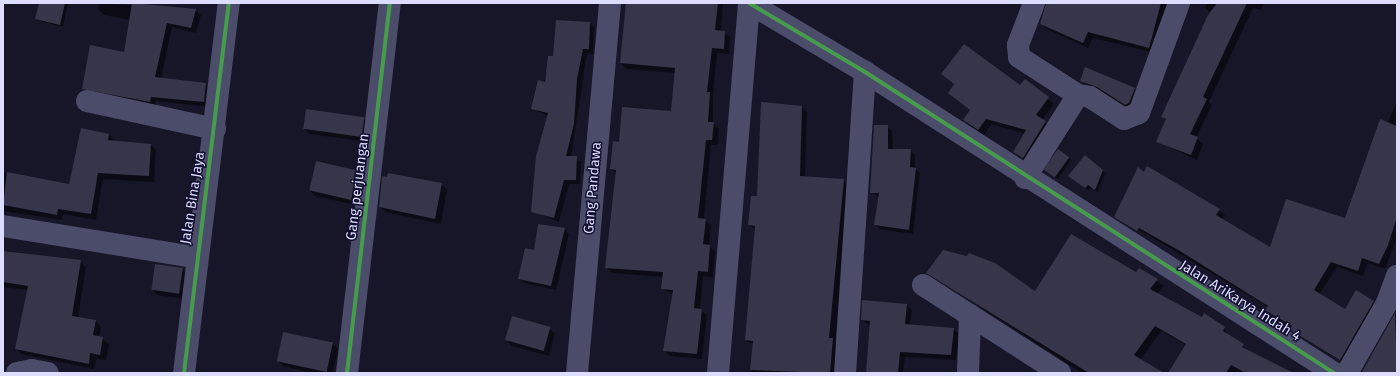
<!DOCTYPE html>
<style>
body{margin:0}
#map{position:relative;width:1400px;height:376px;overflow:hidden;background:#171628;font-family:"Fira Sans",sans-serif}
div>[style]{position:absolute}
.shadow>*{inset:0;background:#0007}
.building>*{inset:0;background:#363549;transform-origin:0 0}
.minor>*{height:22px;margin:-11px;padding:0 11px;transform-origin:11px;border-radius:11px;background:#4b4c69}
.cycleway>*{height:4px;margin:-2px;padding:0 2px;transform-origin:2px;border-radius:2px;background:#469c4c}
span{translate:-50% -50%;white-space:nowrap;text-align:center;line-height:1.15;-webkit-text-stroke:3px #110f2f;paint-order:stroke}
.street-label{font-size:14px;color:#ddf}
.frame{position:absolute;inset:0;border:4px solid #ddf;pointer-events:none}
</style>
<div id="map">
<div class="shadow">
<i style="clip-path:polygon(32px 3px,68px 3px,63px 27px,39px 21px,37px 18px,40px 5px)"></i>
<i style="clip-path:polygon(99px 3px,195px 10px,201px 15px,196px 33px,172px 27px,161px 79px,206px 84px,211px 89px,209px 107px,156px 101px,155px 107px,88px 93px,83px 88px,125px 53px,130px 20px,104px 15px,98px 9px)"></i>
<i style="clip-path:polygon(627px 3px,723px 3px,721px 31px,730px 37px,729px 54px,717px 53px,713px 96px,713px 123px,719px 129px,718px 145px,711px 145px,704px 219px,711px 225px,709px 246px,715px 252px,713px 277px,703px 276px,700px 310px,707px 315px,702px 359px,670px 356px,664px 350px,674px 295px,662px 289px,663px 277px,612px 273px,606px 267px,616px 174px,611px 169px,619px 143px,672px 112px,675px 73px,627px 69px,621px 63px)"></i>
<i style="clip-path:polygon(1045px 3px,1168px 3px,1155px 53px,1093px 38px,1088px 48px,1046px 29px,1041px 23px)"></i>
<i style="clip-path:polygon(1207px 3px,1264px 3px,1261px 10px,1253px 8px,1209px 102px,1212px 105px,1196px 138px,1203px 144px,1197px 160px,1158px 142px,1166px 120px,1163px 116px,1211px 13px,1205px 8px)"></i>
<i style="clip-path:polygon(590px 23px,594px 28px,593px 54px,587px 53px,571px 157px,581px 162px,580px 184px,569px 184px,559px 222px,532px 211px,548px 116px,532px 109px,554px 57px)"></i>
<i style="clip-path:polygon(942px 74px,1020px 86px,1025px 80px,1054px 104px,1042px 120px,1051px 128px,1029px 163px,1014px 152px,1025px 134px,991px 124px,984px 135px,970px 126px,964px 120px,971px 110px,955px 85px)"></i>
<i style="clip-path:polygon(1081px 81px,1134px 88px,1140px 94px,1132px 110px)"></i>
<i style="clip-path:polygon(1397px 101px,1397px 237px,1385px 269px,1368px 263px,1363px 276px,1337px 267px,1319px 295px,1345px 311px,1373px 301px,1379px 307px,1346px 364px,1297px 335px,1272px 315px,1268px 307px,1116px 216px,1145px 173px,1219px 210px,1225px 215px,1222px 220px,1271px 249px,1346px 220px)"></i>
<i style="clip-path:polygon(802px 107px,807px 112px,805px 177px,844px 180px,849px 186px,835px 342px,838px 345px,836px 373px,751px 373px,754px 345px,746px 340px,755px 230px,749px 225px,758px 197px)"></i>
<i style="clip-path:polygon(364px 118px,369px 124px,367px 142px,310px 134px,304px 129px)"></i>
<i style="clip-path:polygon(887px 126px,892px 131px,893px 150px,910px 150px,915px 155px,915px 169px,920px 173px,913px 234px,880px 229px,875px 224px,879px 197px,871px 192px)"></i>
<i style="clip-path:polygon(81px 130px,109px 135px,115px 141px,151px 145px,156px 150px,154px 182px,103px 179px,96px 220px,63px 214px,62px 220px,3px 211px,3px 172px,70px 185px)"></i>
<i style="clip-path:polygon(1069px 157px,1071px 160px,1058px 179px,1049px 172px)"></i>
<i style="clip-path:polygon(1102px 170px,1105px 173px,1098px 192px,1091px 187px,1088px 190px,1072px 178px)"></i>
<i style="clip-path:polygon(357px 172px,363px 177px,360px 206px,315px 196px,309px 190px)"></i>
<i style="clip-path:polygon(441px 184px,447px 190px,441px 224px,386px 212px,380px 207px)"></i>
<i style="clip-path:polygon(539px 225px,565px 229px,569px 234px,556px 290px,524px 283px,519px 278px,535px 251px)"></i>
<i style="clip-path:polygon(3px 251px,80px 261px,86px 267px,78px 318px,96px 321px,101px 327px,99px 337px,109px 344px,106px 360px,96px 359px,94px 369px,21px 354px,16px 348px,28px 290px,3px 287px)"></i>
<i style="clip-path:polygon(182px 269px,188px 275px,184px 299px,157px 295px,152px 289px)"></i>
<i style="clip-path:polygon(1139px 269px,1164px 286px,1157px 294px,1224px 328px,1229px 336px,1249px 351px,1295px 373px,1170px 373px,1186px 345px,1161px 331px,1140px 360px,1162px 373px,1082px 373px,928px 273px,1036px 292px,1136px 273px)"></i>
<i style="clip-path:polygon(906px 305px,912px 310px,910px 325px,953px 329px,959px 334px,956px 360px,905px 357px,903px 373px,867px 373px,871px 326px,862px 320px)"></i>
<i style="clip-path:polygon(1396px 314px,1397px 373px,1363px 373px)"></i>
<i style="clip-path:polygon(549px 328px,555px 334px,549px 356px,512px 346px,506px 340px)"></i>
<i style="clip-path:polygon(333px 344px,338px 349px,333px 373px,313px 373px,283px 366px,277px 360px)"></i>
</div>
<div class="building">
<i style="clip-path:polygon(39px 3px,65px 3px,60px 25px,35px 19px)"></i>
<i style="clip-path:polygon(132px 3px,196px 9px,191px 28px,167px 23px,155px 77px,206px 83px,204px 102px,151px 97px,150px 102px,82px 89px,90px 45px,124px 52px)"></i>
<i style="clip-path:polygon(626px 3px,718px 3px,715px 30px,725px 31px,724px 49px,712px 48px,707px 92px,710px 92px,708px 122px,714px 122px,712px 140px,706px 140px,698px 218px,706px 219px,703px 244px,710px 245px,708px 272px,698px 271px,694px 308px,702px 309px,697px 354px,663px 351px,673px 290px,661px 289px,663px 272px,605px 268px,616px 170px,610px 169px,613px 141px,619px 142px,622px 107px,671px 111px,675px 68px,620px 63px)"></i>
<i style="clip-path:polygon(1046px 3px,1161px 3px,1149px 48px,1088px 32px,1083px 43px,1040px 24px)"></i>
<i style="clip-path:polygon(1217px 3px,1247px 3px,1203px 97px,1207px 99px,1190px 134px,1198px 137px,1191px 155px,1156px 142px,1166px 119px,1161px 117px,1208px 15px)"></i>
<i style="clip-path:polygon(556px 20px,590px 22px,589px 49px,583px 49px,577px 79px,574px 124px,566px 156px,577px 156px,576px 180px,564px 180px,554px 218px,531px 212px,536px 156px,548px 113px,531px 109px,538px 80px,545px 82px,548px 56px,553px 56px)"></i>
<i style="clip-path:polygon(964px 44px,1020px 85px,1025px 79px,1049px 97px,1036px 115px,1046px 121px,1023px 158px,1013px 152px,1026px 130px,986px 119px,978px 130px,963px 120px,970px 110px,948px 93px,954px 84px,941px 74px)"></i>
<i style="clip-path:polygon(1085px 67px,1135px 88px,1129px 103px,1125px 105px,1097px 87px,1080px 81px)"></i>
<i style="clip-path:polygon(761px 102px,802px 106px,800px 176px,844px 179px,829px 338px,833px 338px,830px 373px,750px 370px,753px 341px,745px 340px,755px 226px,748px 225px,751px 196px,757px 196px)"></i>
<i style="left:306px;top:109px;width:59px;height:20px;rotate:8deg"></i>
<i style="clip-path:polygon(1380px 119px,1397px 126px,1397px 217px,1388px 245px,1379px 264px,1362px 258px,1358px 271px,1331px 262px,1314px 290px,1345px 309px,1356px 290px,1374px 301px,1340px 360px,1290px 330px,1292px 326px,1265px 310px,1268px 306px,1180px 251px,1139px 228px,1137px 231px,1114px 217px,1138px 167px,1144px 172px,1147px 166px,1220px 209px,1216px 215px,1270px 247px,1286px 199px,1345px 218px)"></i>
<i style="clip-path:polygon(874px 125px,888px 125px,888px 149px,911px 149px,910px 167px,916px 168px,909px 230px,874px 225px,879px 193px,870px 193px)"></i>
<i style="clip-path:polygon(81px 128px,109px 134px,108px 140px,151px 144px,149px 176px,98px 173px,91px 214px,58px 209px,57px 215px,3px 205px,7px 172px,69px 184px)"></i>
<i style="left:1058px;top:149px;width:14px;height:25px;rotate:36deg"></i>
<i style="clip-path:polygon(1085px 155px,1103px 170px,1095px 190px,1088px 185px,1085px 188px,1068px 176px)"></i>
<i style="left:316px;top:161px;width:43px;height:30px;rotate:13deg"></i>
<i style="clip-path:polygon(388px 173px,442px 183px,435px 219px,379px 207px,382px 176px,387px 177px)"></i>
<i style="clip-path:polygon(538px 224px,565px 228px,551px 286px,518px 279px,525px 248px,534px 250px)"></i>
<i style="clip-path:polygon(1071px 234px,1136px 272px,1139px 268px,1158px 279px,1150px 289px,1202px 317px,1204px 313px,1225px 327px,1223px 331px,1244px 344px,1242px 347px,1294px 373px,1246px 373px,1231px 365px,1226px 373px,1168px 373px,1186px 344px,1155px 326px,1134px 355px,1164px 373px,1089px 373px,926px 273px,943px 250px,967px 256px,969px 253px,995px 263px,1035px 291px)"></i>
<i style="clip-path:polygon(3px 251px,81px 260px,72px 316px,96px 320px,93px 335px,103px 337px,100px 355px,90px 353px,89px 364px,15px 349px,28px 286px,3px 282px)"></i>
<i style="left:155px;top:264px;width:28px;height:26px;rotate:8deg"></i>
<i style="clip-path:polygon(862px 300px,907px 304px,905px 324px,954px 328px,951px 355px,900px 352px,898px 373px,866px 373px,870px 321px,861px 320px)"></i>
<i style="clip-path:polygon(1395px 313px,1397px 373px,1363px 373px,1362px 372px)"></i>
<i style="left:512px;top:316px;width:40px;height:25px;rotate:16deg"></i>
<i style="left:283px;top:332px;width:51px;height:30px;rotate:12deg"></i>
</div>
<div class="minor">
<i style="left:749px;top:3px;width:135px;rotate:30.7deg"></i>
<i style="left:865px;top:72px;width:557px;rotate:32.69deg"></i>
<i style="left:1034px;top:3px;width:45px;rotate:110.9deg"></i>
<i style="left:1018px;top:45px;width:12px;rotate:85deg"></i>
<i style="left:1019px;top:57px;width:70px;rotate:32.8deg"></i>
<i style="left:87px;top:101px;width:131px;rotate:12.3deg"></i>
<i style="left:1025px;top:178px;width:98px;rotate:-57.4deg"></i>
<i style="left:1078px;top:95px;width:12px;rotate:9deg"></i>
<i style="left:1090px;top:97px;width:40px;rotate:32.9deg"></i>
<i style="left:1124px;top:119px;width:16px;rotate:-22deg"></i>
<i style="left:1139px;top:113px;width:117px;rotate:-70deg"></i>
<i style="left:3px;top:226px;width:194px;rotate:9.2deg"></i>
<i style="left:923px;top:285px;width:163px;rotate:32.7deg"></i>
<i style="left:17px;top:373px;width:15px;rotate:-11deg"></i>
<i style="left:32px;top:370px;width:16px;rotate:11deg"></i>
<i style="left:184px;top:373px;width:373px;rotate:-83.1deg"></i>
<i style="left:347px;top:373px;width:372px;rotate:-83.4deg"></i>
<i style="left:577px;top:373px;width:371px;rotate:-84.9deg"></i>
<i style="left:718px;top:373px;width:371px;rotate:-85.2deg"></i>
<i style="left:845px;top:373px;width:302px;rotate:-86.2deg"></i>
<i style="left:968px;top:373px;width:58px;rotate:-88deg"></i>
<i style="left:1347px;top:373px;width:81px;rotate:-60.3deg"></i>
<i style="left:1387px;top:303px;width:29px;rotate:-70deg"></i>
</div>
<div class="cycleway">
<i style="left:749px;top:3px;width:135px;rotate:30.7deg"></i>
<i style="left:865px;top:72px;width:557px;rotate:32.69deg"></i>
<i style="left:184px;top:373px;width:373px;rotate:-83.1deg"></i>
<i style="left:347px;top:373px;width:372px;rotate:-83.4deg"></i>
</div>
<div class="street-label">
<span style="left:358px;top:187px;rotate:-83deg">Gang perjuangan</span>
<span style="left:593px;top:188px;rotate:-85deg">Gang Pandawa</span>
<span style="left:193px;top:198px;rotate:-81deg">Jalan Bina Jaya</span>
<span style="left:1240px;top:301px;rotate:32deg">Jalan AriKarya Indah 4</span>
</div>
<div class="frame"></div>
</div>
